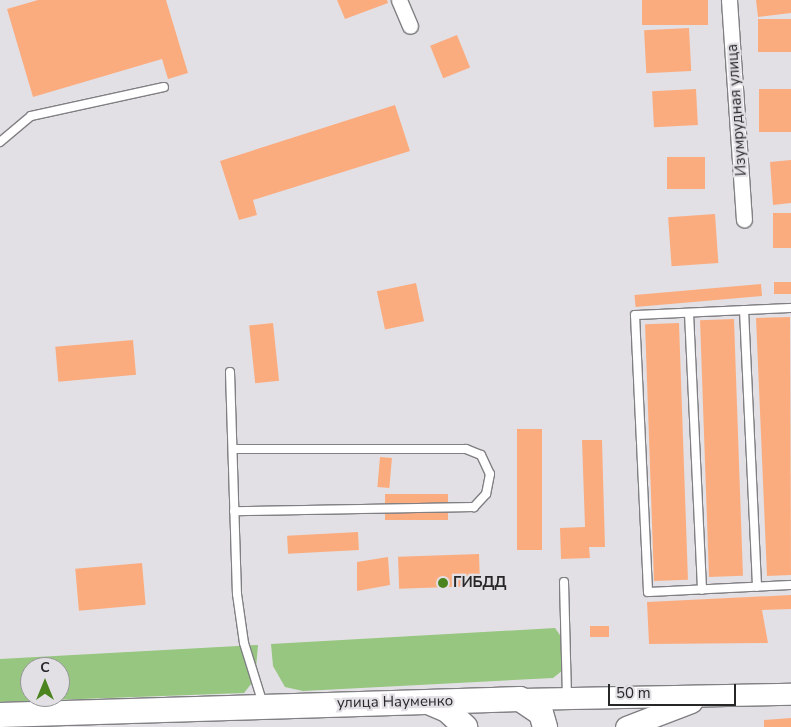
<!DOCTYPE html>
<meta charset="utf-8">
<style>
body{margin:0}
#map{position:relative;width:791px;height:727px;overflow:hidden;background:#e2e0e5;font-family:"Nunito Sans",sans-serif}
div>[style]{position:absolute}
.green>*{inset:0;background:#96c67f}
.building>*{inset:0;background:#fbac7f;transform-origin:0 0}
.roads{filter:drop-shadow(1px 0 #807f83) drop-shadow(-1px 0 #807f83) drop-shadow(0 1px #807f83) drop-shadow(0 -1px #807f83)}
.service>*{height:8px;margin:-4px;padding:0 4px;transform-origin:4px;border-radius:4px;background:#fff}
.minor>*{height:15px;margin:-7.5px;padding:0 7.5px;transform-origin:7.5px;border-radius:7.5px;background:#fff}
.secondary>*{height:21px;margin:-10.5px;padding:0 10.5px;transform-origin:10.5px;border-radius:10.5px;background:#fff}
.primary>*{height:24px;margin:-12px;padding:0 12px;transform-origin:12px;border-radius:12px;background:#fff}
.dots>*{width:14px;height:14px;translate:-50% -50%;box-sizing:border-box;border:2px solid #e2e0e5;border-radius:50%}
span{translate:-50% -50%;white-space:nowrap;text-align:center;line-height:1.15;-webkit-text-stroke:4.5px #e2e0e5;paint-order:stroke}
.street-label{font-size:15px;color:#272728}
.poi-label{font-size:15px;color:#272728;font-weight:700}
.left{translate:0 -50%;text-align:left}
.north{position:absolute;left:20px;top:657px;width:50px;height:50px;box-sizing:border-box;background:#e2e0e5;border:1px solid #979699;border-radius:50%;rotate:0deg;font-size:14px;font-weight:700;line-height:20px;text-align:center;color:#272728}
.north::after{content:'';display:block;margin:auto;width:18px;height:22px;background:#4b841f;clip-path:polygon(50% 0,100% 100%,50% 72%,0 100%)}
.scale{position:absolute;left:608px;top:684px;width:128px;height:22px;box-sizing:border-box;border:2px solid #272728;border-top:0;padding-left:6px;font-size:15px;line-height:18px;white-space:nowrap;color:#272728;-webkit-text-stroke:4px #e2e0e5;paint-order:stroke}
</style>
<div id="map">
<div class="green">
<i style="clip-path:polygon(555px 628px,562px 638px,563px 670px,553px 678px,303px 691px,285px 687px,273px 666px,271px 644px)"></i>
<i style="clip-path:polygon(evenodd,258px 645px,255px 679px,244px 693px,0 702px,0 659px,258px 645px,30px 667px,60px 667px,60px 697px,30px 697px,30px 667px)"></i>
</div>
<div class="building">
<i style="clip-path:polygon(38px 0,166px 0,188px 73px,168px 79px,162px 59px,33px 97px,7px 9px)"></i>
<i style="clip-path:polygon(337px 0,387px 0,388px 3px,345px 19px)"></i>
<i style="left:642px;top:0;width:66px;height:25px"></i>
<i style="clip-path:polygon(756px 0,791px 0,791px 13px,758px 17px)"></i>
<i style="left:791px;top:19px;width:33px;height:33px;rotate:90deg"></i>
<i style="left:689px;top:28px;width:43px;height:45px;rotate:87deg"></i>
<i style="left:457px;top:35px;width:35px;height:29px;rotate:68deg"></i>
<i style="left:696px;top:89px;width:36px;height:44px;rotate:87deg"></i>
<i style="left:791px;top:89px;width:43px;height:32px;rotate:90deg"></i>
<i style="clip-path:polygon(395px 105px,410px 151px,253px 200px,257px 215px,239px 220px,220px 161px)"></i>
<i style="left:667px;top:157px;width:38px;height:32px"></i>
<i style="clip-path:polygon(791px 160px,791px 203px,773px 205px,770px 162px)"></i>
<i style="left:773px;top:213px;width:18px;height:35px"></i>
<i style="left:715px;top:214px;width:49px;height:47px;rotate:86deg"></i>
<i style="left:791px;top:282px;width:12px;height:17px;rotate:90deg"></i>
<i style="left:416px;top:283px;width:39px;height:40px;rotate:78deg"></i>
<i style="left:761px;top:284px;width:12px;height:127px;rotate:85deg"></i>
<i style="clip-path:polygon(790px 317px,791px 575px,767px 576px,756px 318px)"></i>
<i style="left:734px;top:319px;width:257px;height:34px;rotate:88deg"></i>
<i style="left:273px;top:323px;width:58px;height:24px;rotate:84deg"></i>
<i style="left:679px;top:323px;width:257px;height:34px;rotate:88deg"></i>
<i style="left:133px;top:340px;width:35px;height:78px;rotate:85deg"></i>
<i style="left:517px;top:429px;width:25px;height:121px"></i>
<i style="clip-path:polygon(582px 440px,602px 440px,605px 547px,589px 547px,590px 558px,561px 559px,560px 528px,585px 527px)"></i>
<i style="left:380px;top:457px;width:12px;height:30px;rotate:5deg"></i>
<i style="left:448px;top:494px;width:26px;height:63px;rotate:90deg"></i>
<i style="left:358px;top:532px;width:18px;height:71px;rotate:87deg"></i>
<i style="left:479px;top:554px;width:32px;height:81px;rotate:88deg"></i>
<i style="clip-path:polygon(388px 557px,390px 585px,357px 591px,357px 562px)"></i>
<i style="left:142px;top:563px;width:42px;height:67px;rotate:85deg"></i>
<i style="clip-path:polygon(791px 595px,791px 609px,762px 610px,768px 643px,649px 644px,647px 602px)"></i>
<i style="left:590px;top:626px;width:19px;height:11px"></i>
<i style="clip-path:polygon(791px 718px,791px 727px,764px 727px,764px 720px)"></i>
</div>
<div class="roads">
<div class="service">
<i style="left:0;top:142px;width:40px;rotate:-40deg"></i>
<i style="left:31px;top:116px;width:136px;rotate:-12.3deg"></i>
<i style="left:791px;top:308px;width:156px;rotate:177.4deg"></i>
<i style="left:635px;top:315px;width:277px;rotate:87.3deg"></i>
<i style="left:648px;top:592px;width:143px;rotate:-2.8deg"></i>
<i style="left:744px;top:310px;width:277px;rotate:87.3deg"></i>
<i style="left:689px;top:313px;width:277px;rotate:87.3deg"></i>
<i style="left:230px;top:372px;width:222px;rotate:88.2deg"></i>
<i style="left:237px;top:594px;width:49px;rotate:81.9deg"></i>
<i style="left:244px;top:643px;width:64px;rotate:72.7deg"></i>
<i style="left:233px;top:449px;width:233px"></i>
<i style="left:466px;top:449px;width:16px;rotate:22deg"></i>
<i style="left:481px;top:455px;width:21px;rotate:65deg"></i>
<i style="left:490px;top:474px;width:20px;rotate:101deg"></i>
<i style="left:486px;top:494px;width:18px;rotate:133deg"></i>
<i style="left:474px;top:507px;width:240px;rotate:179deg"></i>
<i style="left:564px;top:582px;width:114px;rotate:88.5deg"></i>
</div>
<div class="minor">
<i style="left:399px;top:0;width:28px;rotate:67deg"></i>
<i style="left:729px;top:0;width:220px;rotate:86.1deg"></i>
</div>
<div class="secondary">
<i style="left:520px;top:699px;width:271px;rotate:-1.1deg"></i>
<i style="left:626px;top:727px;width:70px;rotate:-21deg"></i>
</div>
<div class="primary">
<i style="left:428px;top:702px;width:21px;rotate:23deg"></i>
<i style="left:447px;top:710px;width:25px;rotate:43deg"></i>
<i style="left:0;top:715px;width:520px;rotate:-1.76deg"></i>
<i style="left:520px;top:699px;width:25px;rotate:34deg"></i>
<i style="left:541px;top:713px;width:15px;rotate:74deg"></i>
</div>
</div>
<div class="dots">
<i style="left:443px;top:583px;background:#4b841f"></i>
</div>
<div class="street-label">
<span style="left:737px;top:110px;rotate:-94deg">Изумрудная улица</span>
<span style="left:395px;top:702px;rotate:-1deg">улица Науменко</span>
</div>
<div class="poi-label">
<span class="left" style="left:453px;top:583px">ГИБДД</span>
</div>
<div class="north">С</div>
<div class="scale">50 m</div>
</div>
